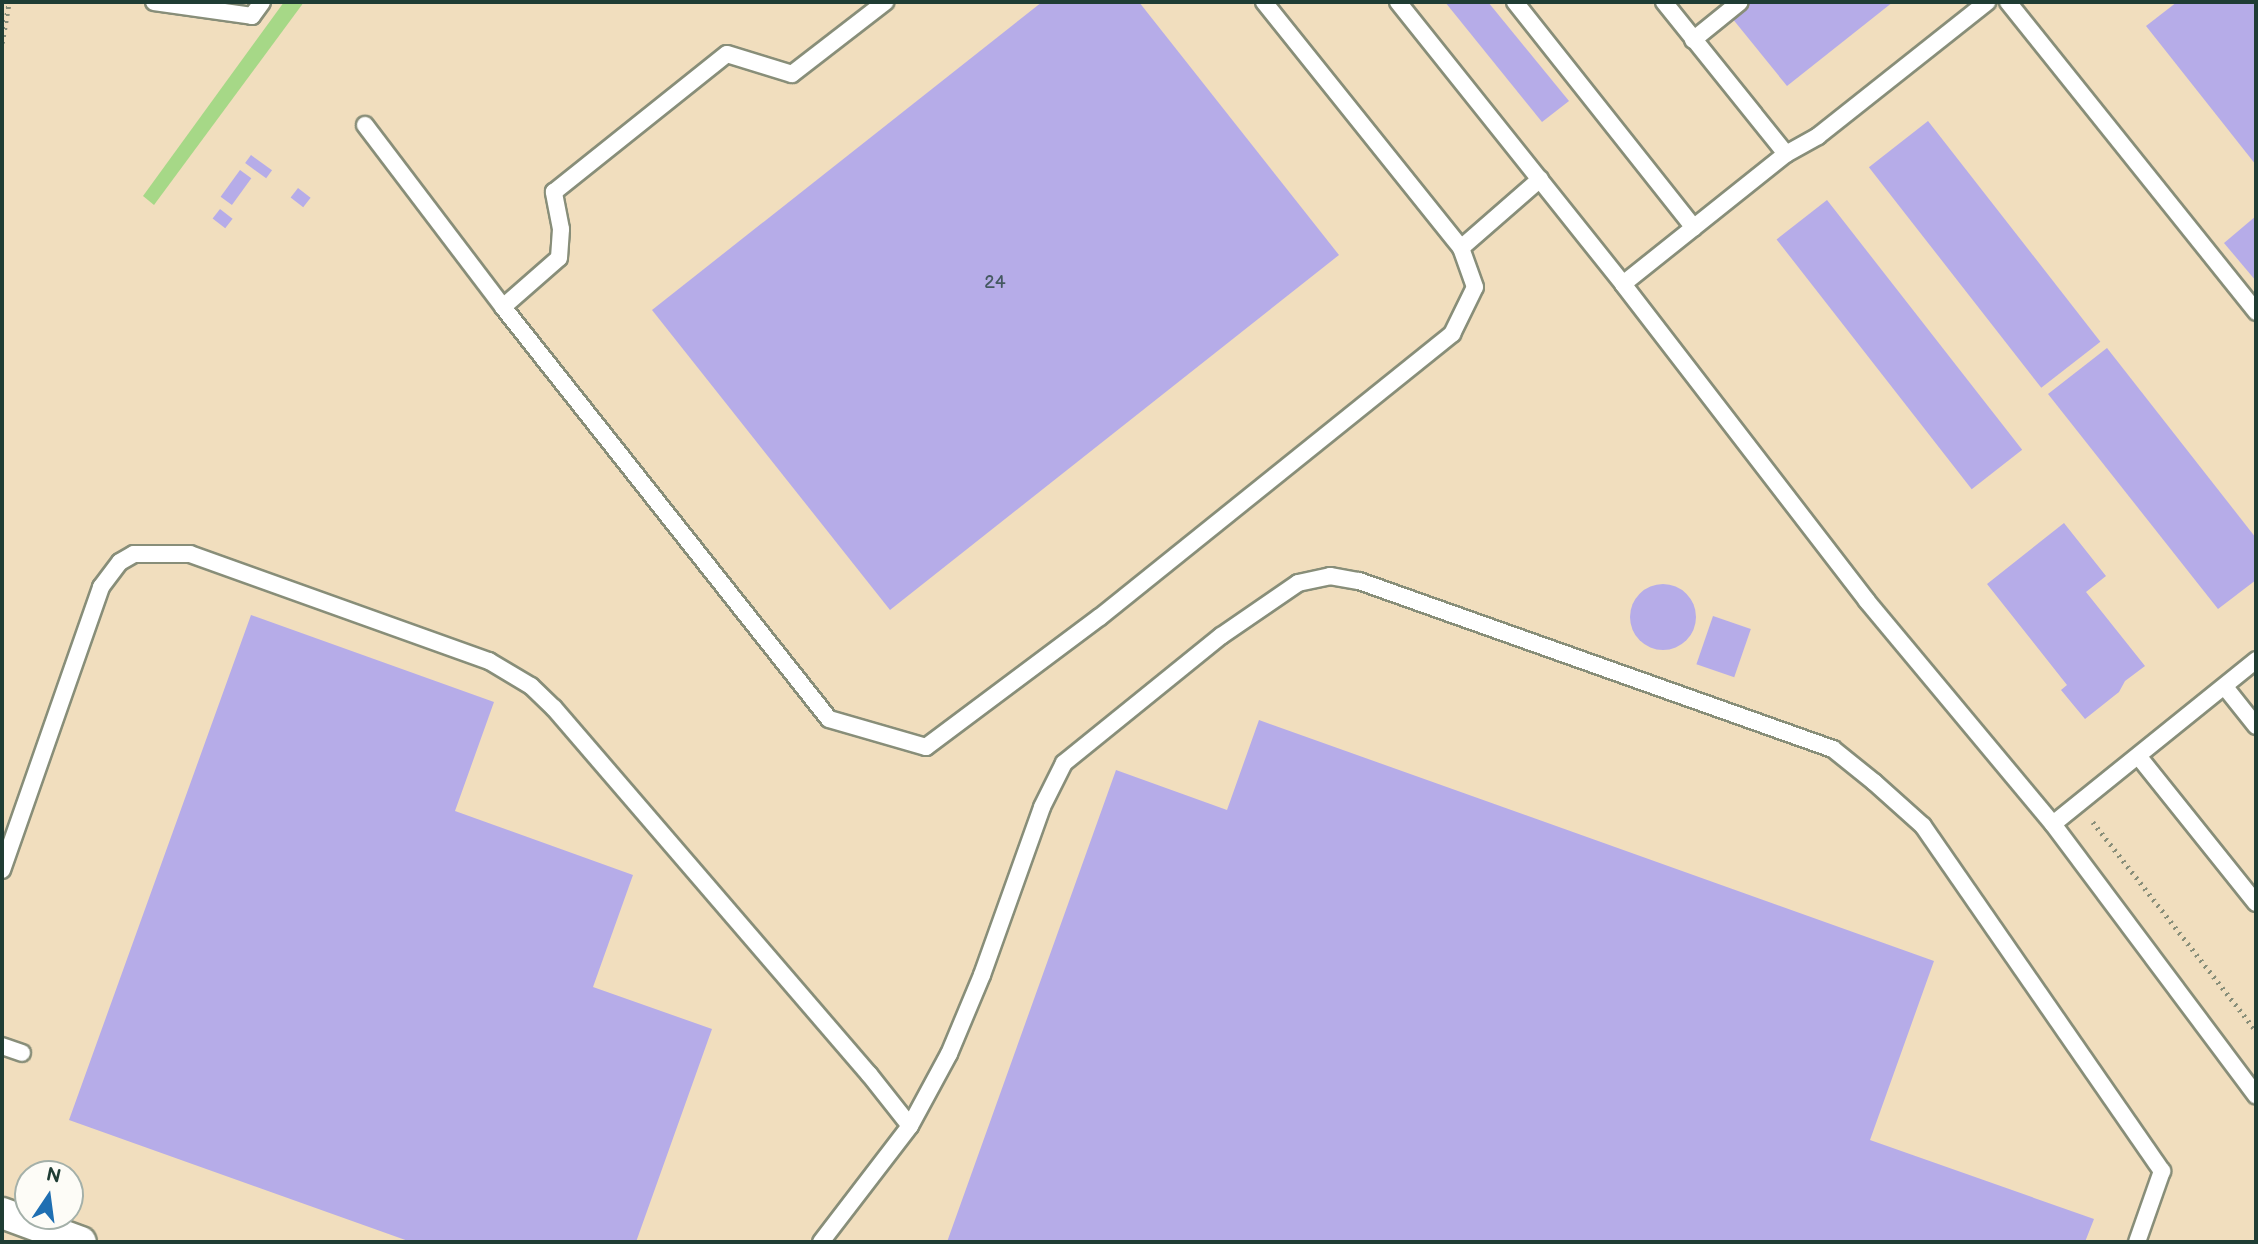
<!DOCTYPE html>
<style>
body{margin:0}
#map{position:relative;width:2258px;height:1244px;overflow:hidden;background:#f1debe;font-family:"Balsamiq Sans",sans-serif}
div>[style]{position:absolute}
.green>*{inset:0;background:#a6d887}
.building>*{inset:0;background:#b6ace8;transform-origin:0 0}
.round{border-radius:50%}
.path>*{height:4.5px;margin-top:-2.25px;transform-origin:0;background:repeating-linear-gradient(90deg,#888e79 0 2px,transparent 0 7px)}
.roads{filter:drop-shadow(2px 0 #888e79) drop-shadow(-2px 0 #888e79) drop-shadow(0 2px #888e79) drop-shadow(0 -2px #888e79)}
.service>*{height:16px;margin:-8px;padding:0 8px;transform-origin:8px;border-radius:8px;background:#fff}
.minor>*{height:30px;margin:-15px;padding:0 15px;transform-origin:15px;border-radius:15px;background:#fff}
span{translate:-50% -50%;white-space:nowrap;text-align:center;line-height:1.15;-webkit-text-stroke:5px #fdfcf7;paint-order:stroke}
.number-label{font-size:18px;color:#455961}
.number-label span{-webkit-text-stroke-width:0}
.frame{position:absolute;inset:0;border:4px solid #1f3d34;pointer-events:none}
.north{position:absolute;left:14px;top:1160px;width:70px;height:70px;box-sizing:border-box;background:#fdfcf7;border:2px solid #a4b0a9;border-radius:50%;rotate:13deg;font-size:19px;font-weight:700;line-height:28px;text-align:center;color:#1f3d34}
.north::after{content:'';display:block;margin:auto;width:24px;height:32px;background:#1f6fb2;clip-path:polygon(50% 0,100% 100%,50% 72%,0 100%)}
</style>
<div id="map">
<div class="green">
<i style="clip-path:polygon(284px 2px,304px 2px,154px 205px,143px 196px)"></i>
</div>
<div class="building">
<i style="clip-path:polygon(1042px 2px,1139px 2px,1339px 255px,890px 610px,652px 310px)"></i>
<i style="clip-path:polygon(1445px 2px,1488px 2px,1569px 101px,1542px 122px)"></i>
<i style="clip-path:polygon(1719px 2px,1893px 2px,1787px 86px)"></i>
<i style="clip-path:polygon(2256px 2px,2256px 165px,2146px 26px,2177px 2px)"></i>
<i style="left:1928px;top:121px;width:280px;height:75px;rotate:52deg"></i>
<i style="left:251px;top:155px;width:26px;height:10px;rotate:36deg"></i>
<i style="left:240px;top:170px;width:14px;height:33px;rotate:36deg"></i>
<i style="left:298px;top:188px;width:16px;height:12px;rotate:38deg"></i>
<i style="left:1827px;top:200px;width:317px;height:64px;rotate:52deg"></i>
<i style="left:220px;top:209px;width:16px;height:12px;rotate:38deg"></i>
<i style="clip-path:polygon(2256px 216px,2256px 281px,2224px 243px)"></i>
<i style="clip-path:polygon(2107px 348px,2256px 538px,2256px 580px,2218px 609px,2048px 394px)"></i>
<i style="clip-path:polygon(2064px 523px,2106px 576px,2086px 592px,2145px 666px,2125px 681px,2119px 692px,2085px 719px,2061px 690px,2067px 685px,1987px 584px)"></i>
<i class="round" style="left:1630px;top:584px;width:66px;height:66px"></i>
<i style="clip-path:polygon(251px 615px,494px 702px,455px 811px,633px 875px,593px 987px,712px 1029px,636px 1242px,411px 1242px,69px 1120px)"></i>
<i style="left:1713px;top:616px;width:40px;height:51px;rotate:19deg"></i>
<i style="clip-path:polygon(1259px 720px,1934px 961px,1870px 1140px,2094px 1219px,2085px 1242px,947px 1242px,1116px 770px,1227px 810px)"></i>
</div>
<div class="path">
<i style="left:2px;top:43px;width:42px;rotate:-80.3deg"></i>
<i style="left:2093px;top:822px;width:265px;rotate:52deg"></i>
</div>
<div class="roads">
<div class="service">
<i style="left:154px;top:2px;width:99px;rotate:8.1deg"></i>
<i style="left:252px;top:16px;width:17px;rotate:-54deg"></i>
<i style="left:1264px;top:2px;width:315px;rotate:51.3deg"></i>
<i style="left:1398px;top:2px;width:361px;rotate:51.4deg"></i>
<i style="left:1623px;top:284px;width:400px;rotate:52.4deg"></i>
<i style="left:1867px;top:601px;width:290px;rotate:50.2deg"></i>
<i style="left:2053px;top:824px;width:339px;rotate:53.2deg"></i>
<i style="left:1515px;top:2px;width:288px;rotate:51.6deg"></i>
<i style="left:1664px;top:2px;width:195px;rotate:51.2deg"></i>
<i style="left:2008px;top:2px;width:397px;rotate:51.3deg"></i>
<i style="left:1693px;top:40px;width:60px;rotate:-39deg"></i>
<i style="left:365px;top:125px;width:228px;rotate:52.8deg"></i>
<i style="left:503px;top:307px;width:525px;rotate:51.65deg"></i>
<i style="left:829px;top:719px;width:101px;rotate:16.1deg"></i>
<i style="left:926px;top:747px;width:217px;rotate:-36.8deg"></i>
<i style="left:1100px;top:617px;width:452px;rotate:-38.8deg"></i>
<i style="left:1452px;top:334px;width:52px;rotate:-63.9deg"></i>
<i style="left:1475px;top:287px;width:41px;rotate:-109.7deg"></i>
<i style="left:1461px;top:248px;width:105px;rotate:-41.1deg"></i>
<i style="left:1623px;top:284px;width:208px;rotate:-38.6deg"></i>
<i style="left:1786px;top:154px;width:37px;rotate:-29deg"></i>
<i style="left:1818px;top:136px;width:216px;rotate:-38.4deg"></i>
<i style="left:503px;top:307px;width:74px;rotate:-41.2deg"></i>
<i style="left:559px;top:258px;width:29px;rotate:-86deg"></i>
<i style="left:561px;top:229px;width:38px;rotate:-101deg"></i>
<i style="left:554px;top:192px;width:221px;rotate:-38.6deg"></i>
<i style="left:727px;top:54px;width:68px;rotate:17.1deg"></i>
<i style="left:792px;top:74px;width:118px;rotate:-37.7deg"></i>
<i style="left:2225px;top:687px;width:50px;rotate:51.5deg"></i>
<i style="left:2139px;top:757px;width:187px;rotate:51.3deg"></i>
<i style="left:2053px;top:824px;width:261px;rotate:-38.9deg"></i>
<i style="left:2px;top:870px;width:300px;rotate:-70.7deg"></i>
<i style="left:101px;top:587px;width:31px;rotate:-53deg"></i>
<i style="left:120px;top:562px;width:16px;rotate:-30deg"></i>
<i style="left:134px;top:554px;width:56px"></i>
<i style="left:190px;top:554px;width:318px;rotate:19.7deg"></i>
<i style="left:489px;top:661px;width:49px;rotate:30.8deg"></i>
<i style="left:531px;top:686px;width:32px;rotate:44deg"></i>
<i style="left:554px;top:708px;width:483px;rotate:49.3deg"></i>
<i style="left:869px;top:1074px;width:66px;rotate:51.7deg"></i>
<i style="left:2px;top:1046px;width:21px;rotate:19deg"></i>
<i style="left:821px;top:1242px;width:146px;rotate:-52.5deg"></i>
<i style="left:910px;top:1126px;width:82px;rotate:-61.6deg"></i>
<i style="left:949px;top:1054px;width:86px;rotate:-67.3deg"></i>
<i style="left:982px;top:975px;width:178px;rotate:-70.3deg"></i>
<i style="left:1042px;top:807px;width:49px;rotate:-63.4deg"></i>
<i style="left:1064px;top:763px;width:202px;rotate:-39deg"></i>
<i style="left:1221px;top:636px;width:93px;rotate:-34.5deg"></i>
<i style="left:1298px;top:583px;width:33px;rotate:-12deg"></i>
<i style="left:1330px;top:576px;width:29px;rotate:10deg"></i>
<i style="left:1359px;top:581px;width:503px;rotate:19.52deg"></i>
<i style="left:1833px;top:749px;width:53px;rotate:38.8deg"></i>
<i style="left:1874px;top:782px;width:66px;rotate:41.9deg"></i>
<i style="left:1923px;top:826px;width:420px;rotate:55.3deg"></i>
<i style="left:2162px;top:1171px;width:75px;rotate:109.4deg"></i>
</div>
<div class="minor">
<i style="left:2px;top:1213px;width:84px;rotate:20.2deg"></i>
</div>
</div>
<div class="number-label">
<span style="left:995px;top:283px">24</span>
</div>
<div class="frame"></div>
<div class="north">N</div>
</div>
